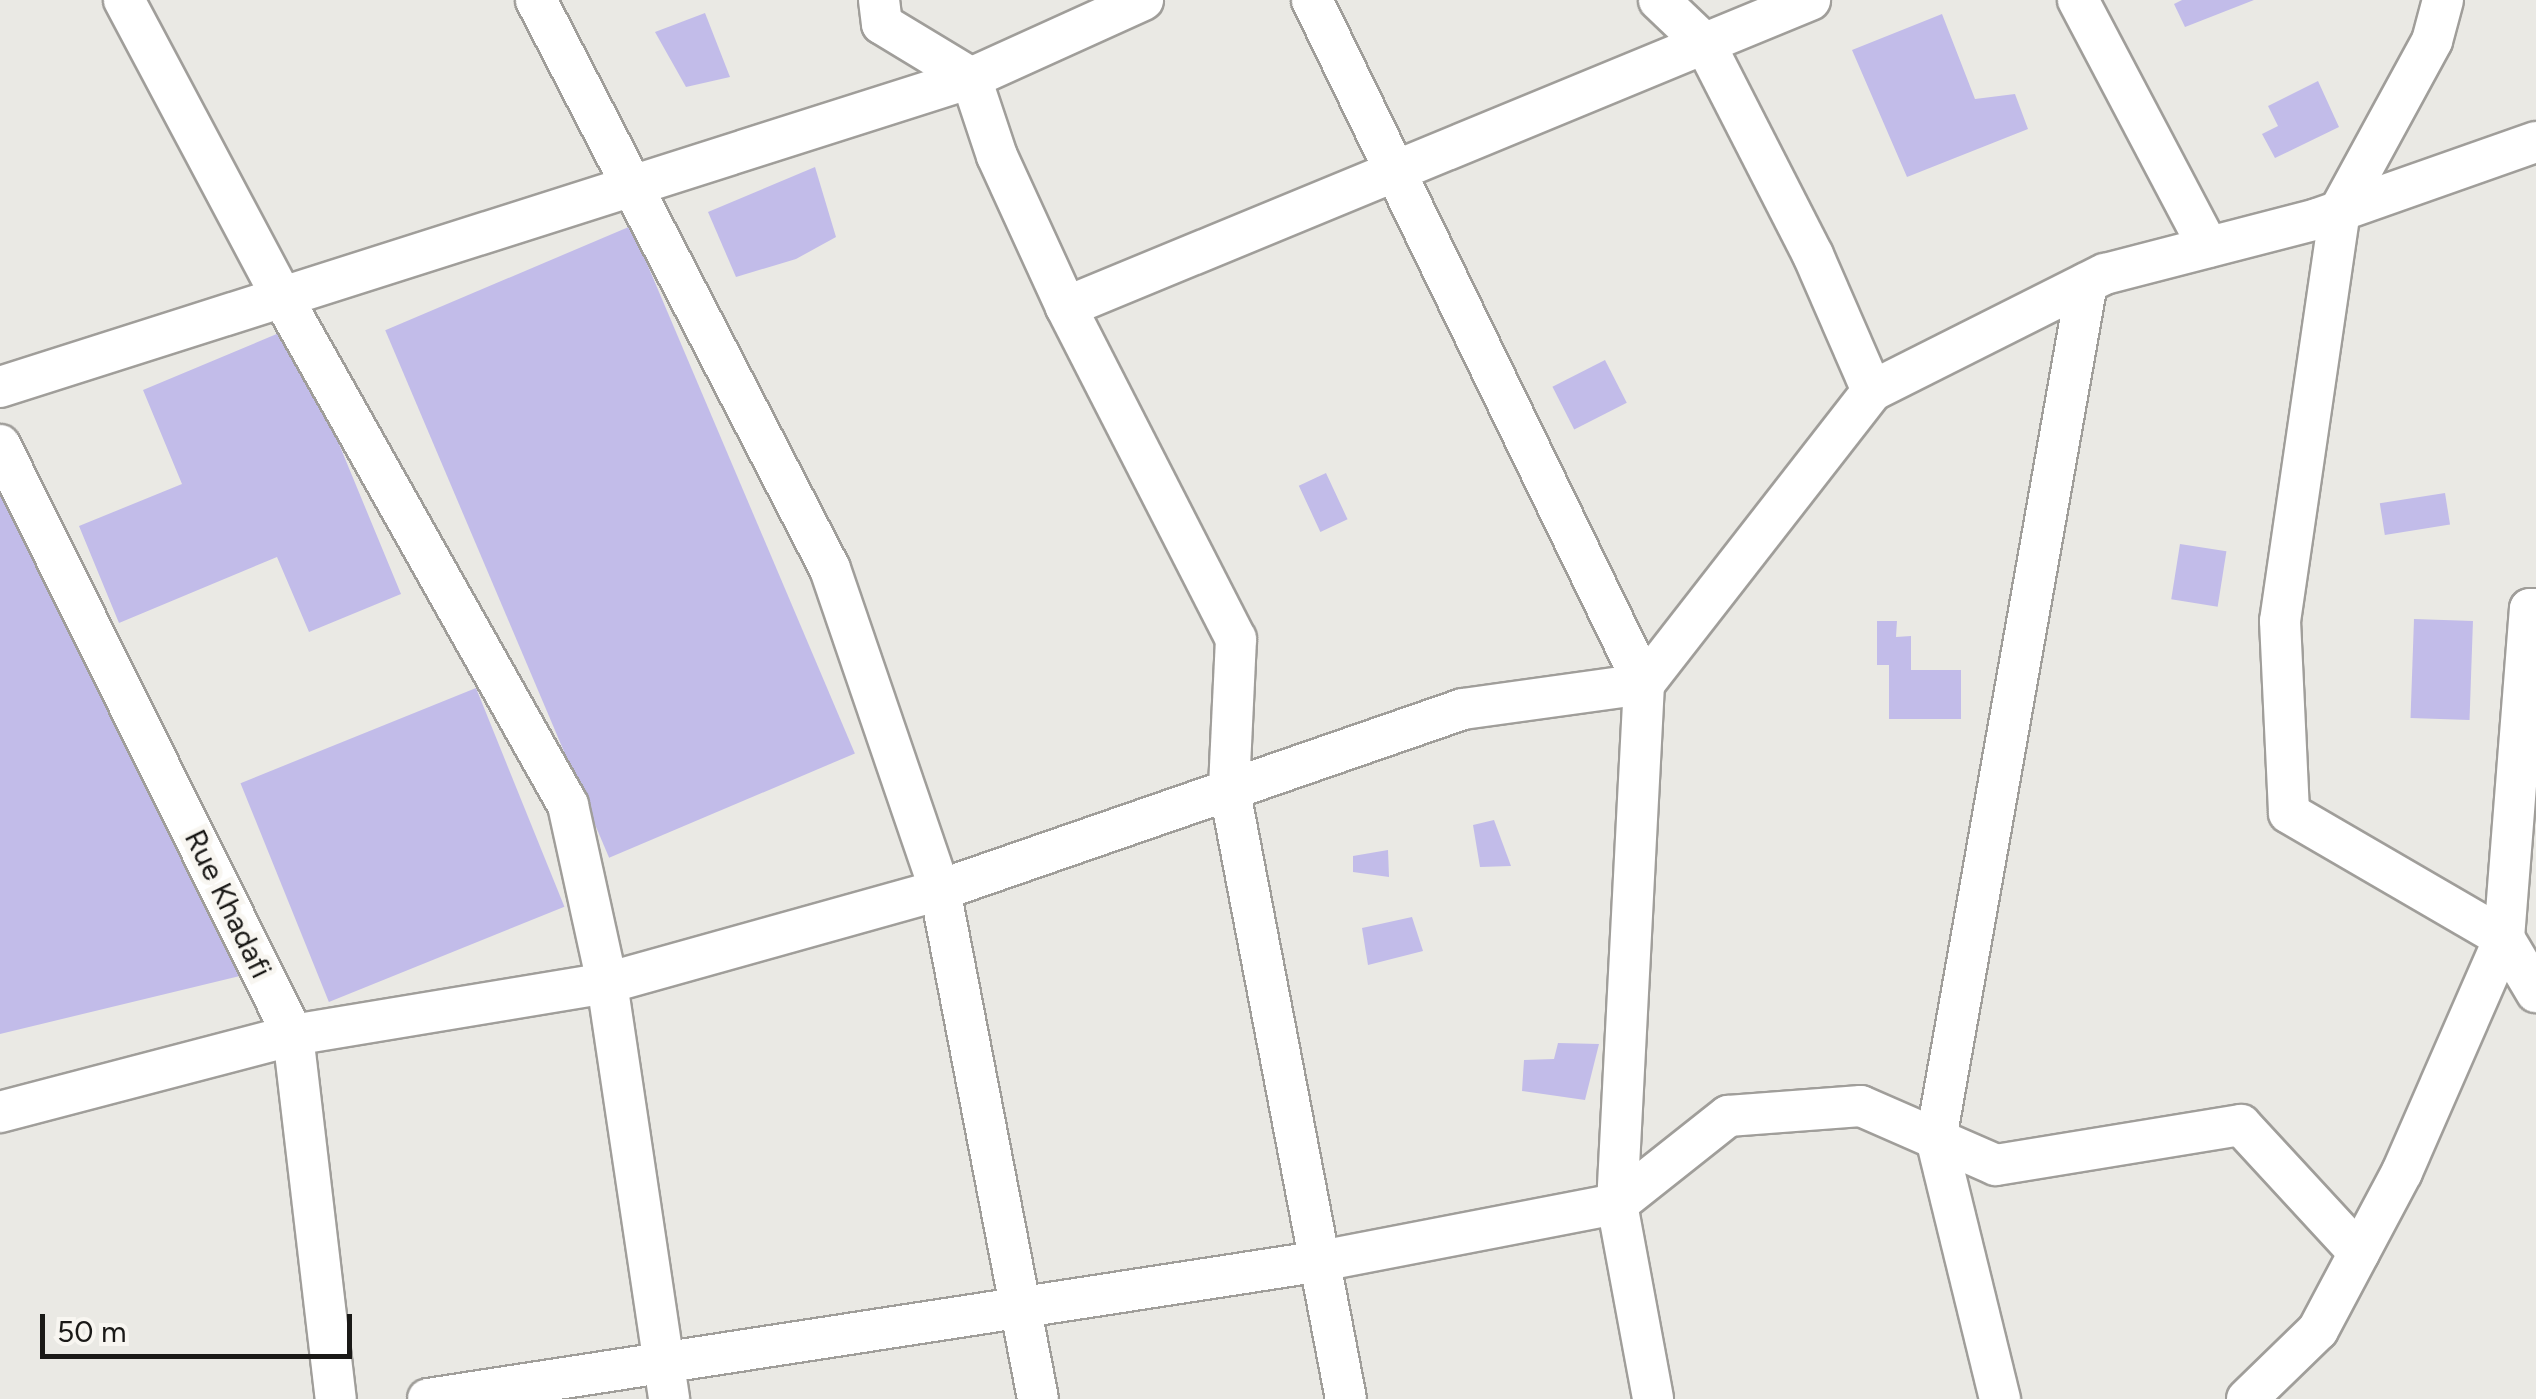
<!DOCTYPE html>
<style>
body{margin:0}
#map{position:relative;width:2536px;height:1399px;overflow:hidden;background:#eae9e4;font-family:Figtree,sans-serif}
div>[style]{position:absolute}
.building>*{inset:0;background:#c2bce9;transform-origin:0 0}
.roads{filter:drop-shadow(2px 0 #a09e9a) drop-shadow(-2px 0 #a09e9a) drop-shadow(0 2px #a09e9a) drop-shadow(0 -2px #a09e9a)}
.minor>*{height:40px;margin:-20px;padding:0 20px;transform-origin:20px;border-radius:20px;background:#fff}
span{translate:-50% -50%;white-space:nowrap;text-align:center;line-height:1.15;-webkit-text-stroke:10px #f8f6f1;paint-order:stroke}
.street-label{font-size:30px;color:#1a1917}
.scale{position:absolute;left:40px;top:1314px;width:312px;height:45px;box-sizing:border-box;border:5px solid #1a1917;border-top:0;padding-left:12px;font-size:30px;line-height:35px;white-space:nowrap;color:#1a1917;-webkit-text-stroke:8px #f8f6f1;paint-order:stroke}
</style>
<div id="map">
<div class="building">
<i style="clip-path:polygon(2182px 0,2254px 0,2185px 27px,2174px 4px)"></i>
<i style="clip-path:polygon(705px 13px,730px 77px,686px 87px,655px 32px)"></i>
<i style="clip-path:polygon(1942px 14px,1975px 99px,2015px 94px,2028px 129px,1907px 177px,1852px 50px)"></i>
<i style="clip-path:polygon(2318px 81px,2339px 127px,2275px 158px,2262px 134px,2278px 126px,2268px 106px)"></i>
<i style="clip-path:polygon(815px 167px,836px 237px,796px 259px,736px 277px,708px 212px)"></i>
<i style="left:631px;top:226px;width:573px;height:267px;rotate:67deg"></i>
<i style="clip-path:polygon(291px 328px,401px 594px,309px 632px,277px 557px,119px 623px,79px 526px,182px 484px,143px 390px)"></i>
<i style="left:1605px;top:360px;width:48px;height:59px;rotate:63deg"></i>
<i style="left:1326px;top:473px;width:51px;height:30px;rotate:65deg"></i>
<i style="clip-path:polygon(0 491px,244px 975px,0 1034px)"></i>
<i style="left:2445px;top:493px;width:32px;height:66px;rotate:81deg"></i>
<i style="left:2180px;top:544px;width:47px;height:56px;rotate:9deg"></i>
<i style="left:2414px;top:619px;width:59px;height:99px;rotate:2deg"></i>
<i style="clip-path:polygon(1877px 621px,1897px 621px,1896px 637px,1911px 636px,1911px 670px,1961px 670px,1961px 719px,1889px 719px,1889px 665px,1877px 665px)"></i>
<i style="left:476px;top:688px;width:236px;height:254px;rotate:68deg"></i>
<i style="clip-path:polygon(1494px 820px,1511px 866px,1480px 867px,1473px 825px)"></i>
<i style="clip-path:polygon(1388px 850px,1389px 877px,1353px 872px,1353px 856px)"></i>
<i style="clip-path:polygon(1412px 917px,1423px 951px,1368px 965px,1362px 928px)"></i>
<i style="clip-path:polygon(1558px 1043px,1599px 1044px,1585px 1100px,1522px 1091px,1524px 1060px,1554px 1059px)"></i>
</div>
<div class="roads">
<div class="minor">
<i style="left:124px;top:0;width:336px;rotate:62deg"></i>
<i style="left:282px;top:297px;width:583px;rotate:60.62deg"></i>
<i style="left:568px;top:805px;width:182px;rotate:77.6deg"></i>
<i style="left:607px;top:983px;width:421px;rotate:81.5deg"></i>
<i style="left:536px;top:0;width:640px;rotate:62.67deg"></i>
<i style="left:830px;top:569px;width:339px;rotate:71.1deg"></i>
<i style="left:940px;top:890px;width:518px;rotate:79.1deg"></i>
<i style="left:879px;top:0;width:24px;rotate:83deg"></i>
<i style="left:882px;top:24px;width:104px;rotate:31.2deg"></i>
<i style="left:971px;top:78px;width:82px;rotate:71.6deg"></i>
<i style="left:997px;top:156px;width:166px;rotate:65.4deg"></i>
<i style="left:1066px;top:307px;width:373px;rotate:62.9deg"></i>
<i style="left:1236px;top:639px;width:148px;rotate:92.7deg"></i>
<i style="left:1229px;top:787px;width:623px;rotate:79.18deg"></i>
<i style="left:1312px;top:0;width:760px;rotate:64.11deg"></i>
<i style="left:1644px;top:684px;width:521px;rotate:92.97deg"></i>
<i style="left:1617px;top:1204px;width:198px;rotate:79.5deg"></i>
<i style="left:1659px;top:0;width:64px;rotate:43.7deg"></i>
<i style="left:1705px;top:44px;width:237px;rotate:62.9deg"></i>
<i style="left:1813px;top:255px;width:148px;rotate:66.5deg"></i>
<i style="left:2078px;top:0;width:279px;rotate:62.2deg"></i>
<i style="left:2443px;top:0;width:42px;rotate:105deg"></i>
<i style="left:2432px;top:41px;width:192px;rotate:118.6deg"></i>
<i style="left:2340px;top:210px;width:415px;rotate:98.3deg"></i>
<i style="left:2280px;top:621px;width:192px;rotate:87.3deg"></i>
<i style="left:2289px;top:813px;width:249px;rotate:30.2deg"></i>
<i style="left:2504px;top:938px;width:63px;rotate:59.3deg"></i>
<i style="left:1066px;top:307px;width:805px;rotate:-22.42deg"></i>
<i style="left:0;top:387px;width:1019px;rotate:-17.65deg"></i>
<i style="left:971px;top:78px;width:189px;rotate:-24.4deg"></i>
<i style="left:0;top:445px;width:659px;rotate:63.59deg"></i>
<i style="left:293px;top:1035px;width:367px;rotate:83.3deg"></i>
<i style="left:0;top:1112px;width:303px;rotate:-14.7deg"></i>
<i style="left:293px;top:1035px;width:318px;rotate:-9.4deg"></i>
<i style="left:607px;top:983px;width:346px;rotate:-15.6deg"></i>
<i style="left:940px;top:890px;width:553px;rotate:-19.09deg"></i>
<i style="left:1463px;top:709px;width:183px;rotate:-7.9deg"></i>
<i style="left:1644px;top:684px;width:371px;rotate:-52.1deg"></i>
<i style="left:1872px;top:391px;width:261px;rotate:-26.7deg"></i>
<i style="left:2105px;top:274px;width:219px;rotate:-14.5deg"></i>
<i style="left:2317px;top:219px;width:232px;rotate:-19.4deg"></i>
<i style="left:428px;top:1399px;width:898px;rotate:-8.78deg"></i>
<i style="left:1315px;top:1262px;width:308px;rotate:-10.9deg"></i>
<i style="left:1617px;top:1204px;width:142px;rotate:-38.4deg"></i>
<i style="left:1728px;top:1116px;width:133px;rotate:-4.3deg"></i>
<i style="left:1861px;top:1106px;width:147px;rotate:23.6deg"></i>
<i style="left:1996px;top:1165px;width:248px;rotate:-9.3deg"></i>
<i style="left:2241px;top:1125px;width:174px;rotate:47.3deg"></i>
<i style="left:2000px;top:1399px;width:268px;rotate:-103.8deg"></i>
<i style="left:1936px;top:1139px;width:869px;rotate:-80deg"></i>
<i style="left:2247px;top:1399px;width:99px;rotate:-44.2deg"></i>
<i style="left:2318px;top:1330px;width:179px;rotate:-62deg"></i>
<i style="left:2402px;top:1172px;width:255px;rotate:-66.4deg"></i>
<i style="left:2504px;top:938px;width:330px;rotate:-85.5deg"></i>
<i style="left:2530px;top:609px;width:6px"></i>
</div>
</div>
<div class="street-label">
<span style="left:228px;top:904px;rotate:64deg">Rue Khadafi</span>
</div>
<div class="scale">50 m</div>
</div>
